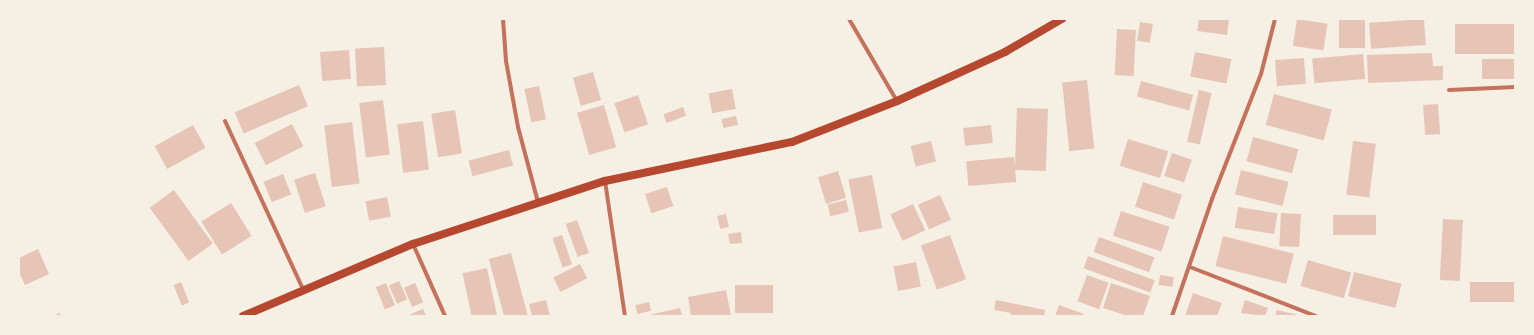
<!DOCTYPE html>
<style>
body{margin:0}
#map{position:relative;width:1534px;height:335px;overflow:hidden;background:#f6efe4;font-family:"IBM Plex Sans",sans-serif}
div>[style]{position:absolute}
.building>*{inset:0;background:#e6c5b7;transform-origin:0 0}
.minor>*{height:4px;margin:-2px;padding:0 2px;transform-origin:2px;border-radius:2px;background:#c5725c}
.secondary>*{height:8px;margin:-4px;padding:0 4px;transform-origin:4px;border-radius:4px;background:#b5482f}
span{translate:-50% -50%;white-space:nowrap;text-align:center;line-height:1.15;-webkit-text-stroke:4px #f6efe4;paint-order:stroke}
.frame{position:absolute;inset:0;border:20px solid #f6efe4;pointer-events:none}
</style>
<div id="map">
<div class="building">
<i style="clip-path:polygon(1199px 19px,1229px 19px,1227px 35px,1197px 31px)"></i>
<i style="left:1297px;top:19px;width:31px;height:27px;rotate:9deg"></i>
<i style="left:1339px;top:19px;width:26px;height:29px"></i>
<i style="left:1424px;top:19px;width:26px;height:55px;rotate:86deg"></i>
<i style="left:1140px;top:22px;width:13px;height:19px;rotate:9deg"></i>
<i style="left:1515px;top:24px;width:30px;height:60px;rotate:90deg"></i>
<i style="left:1117px;top:29px;width:19px;height:46px;rotate:3deg"></i>
<i style="left:384px;top:47px;width:38px;height:29px;rotate:87deg"></i>
<i style="left:349px;top:50px;width:29px;height:29px;rotate:86deg"></i>
<i style="left:1195px;top:52px;width:37px;height:25px;rotate:11deg"></i>
<i style="clip-path:polygon(1432px 53px,1433px 66px,1443px 66px,1443px 80px,1368px 83px,1367px 55px)"></i>
<i style="left:1363px;top:54px;width:25px;height:51px;rotate:85deg"></i>
<i style="left:1304px;top:58px;width:26px;height:29px;rotate:86deg"></i>
<i style="left:1515px;top:59px;width:20px;height:33px;rotate:90deg"></i>
<i style="left:593px;top:72px;width:29px;height:21px;rotate:74deg"></i>
<i style="left:1087px;top:80px;width:69px;height:25px;rotate:84deg"></i>
<i style="left:1141px;top:81px;width:54px;height:16px;rotate:15deg"></i>
<i style="left:299px;top:85px;width:23px;height:70px;rotate:67deg"></i>
<i style="left:539px;top:86px;width:34px;height:15px;rotate:78deg"></i>
<i style="left:732px;top:89px;width:20px;height:24px;rotate:79deg"></i>
<i style="left:1199px;top:90px;width:13px;height:53px;rotate:13deg"></i>
<i style="left:1274px;top:94px;width:60px;height:32px;rotate:15deg"></i>
<i style="left:638px;top:95px;width:31px;height:25px;rotate:71deg"></i>
<i style="left:383px;top:100px;width:55px;height:24px;rotate:83deg"></i>
<i style="left:1438px;top:104px;width:30px;height:15px;rotate:86deg"></i>
<i style="left:604px;top:105px;width:44px;height:28px;rotate:74deg"></i>
<i style="left:683px;top:107px;width:9px;height:21px;rotate:69deg"></i>
<i style="left:1017px;top:108px;width:31px;height:62px;rotate:2deg"></i>
<i style="left:455px;top:110px;width:44px;height:24px;rotate:81deg"></i>
<i style="left:736px;top:116px;width:9px;height:15px;rotate:77deg"></i>
<i style="left:423px;top:121px;width:49px;height:26px;rotate:83deg"></i>
<i style="left:352px;top:122px;width:62px;height:28px;rotate:83deg"></i>
<i style="left:292px;top:124px;width:25px;height:42px;rotate:63deg"></i>
<i style="left:193px;top:125px;width:26px;height:44px;rotate:61deg"></i>
<i style="left:991px;top:125px;width:18px;height:28px;rotate:84deg"></i>
<i style="left:1253px;top:137px;width:47px;height:25px;rotate:15deg"></i>
<i style="left:1128px;top:139px;width:42px;height:28px;rotate:17deg"></i>
<i style="left:931px;top:141px;width:21px;height:21px;rotate:76deg"></i>
<i style="left:1353px;top:141px;width:23px;height:54px;rotate:7deg"></i>
<i style="left:509px;top:150px;width:16px;height:42px;rotate:75deg"></i>
<i style="left:1172px;top:153px;width:21px;height:24px;rotate:19deg"></i>
<i style="left:1014px;top:157px;width:25px;height:48px;rotate:85deg"></i>
<i style="left:1241px;top:170px;width:49px;height:25px;rotate:14deg"></i>
<i style="left:838px;top:171px;width:28px;height:21px;rotate:73deg"></i>
<i style="left:315px;top:173px;width:35px;height:22px;rotate:72deg"></i>
<i style="left:283px;top:174px;width:22px;height:21px;rotate:68deg"></i>
<i style="left:872px;top:175px;width:54px;height:24px;rotate:79deg"></i>
<i style="left:1143px;top:182px;width:41px;height:26px;rotate:18deg"></i>
<i style="left:667px;top:187px;width:20px;height:23px;rotate:72deg"></i>
<i style="left:174px;top:190px;width:66px;height:30px;rotate:54deg"></i>
<i style="left:940px;top:195px;width:27px;height:24px;rotate:66deg"></i>
<i style="left:387px;top:197px;width:20px;height:22px;rotate:79deg"></i>
<i style="left:846px;top:200px;width:12px;height:19px;rotate:76deg"></i>
<i style="left:231px;top:203px;width:39px;height:35px;rotate:58deg"></i>
<i style="left:913px;top:204px;width:29px;height:25px;rotate:65deg"></i>
<i style="left:1238px;top:207px;width:40px;height:21px;rotate:9deg"></i>
<i style="left:1121px;top:211px;width:51px;height:26px;rotate:18deg"></i>
<i style="left:1281px;top:213px;width:20px;height:33px;rotate:3deg"></i>
<i style="left:726px;top:214px;width:13px;height:9px;rotate:77deg"></i>
<i style="left:1333px;top:215px;width:43px;height:20px"></i>
<i style="left:1443px;top:219px;width:20px;height:61px;rotate:3deg"></i>
<i style="left:577px;top:220px;width:35px;height:12px;rotate:70deg"></i>
<i style="clip-path:polygon(741px 232px,742px 243px,730px 244px,728px 234px)"></i>
<i style="left:562px;top:235px;width:31px;height:10px;rotate:71deg"></i>
<i style="left:950px;top:235px;width:47px;height:31px;rotate:70deg"></i>
<i style="left:1223px;top:236px;width:73px;height:31px;rotate:14deg"></i>
<i style="left:1099px;top:237px;width:59px;height:16px;rotate:20deg"></i>
<i style="clip-path:polygon(38px 249px,49px 274px,25px 285px,19px 272px,19px 258px)"></i>
<i style="left:511px;top:253px;width:65px;height:23px;rotate:75deg"></i>
<i style="left:1088px;top:256px;width:71px;height:13px;rotate:20deg"></i>
<i style="left:1308px;top:260px;width:45px;height:27px;rotate:16deg"></i>
<i style="left:916px;top:262px;width:25px;height:23px;rotate:79deg"></i>
<i style="left:580px;top:264px;width:16px;height:30px;rotate:63deg"></i>
<i style="left:487px;top:268px;width:49px;height:25px;rotate:78deg"></i>
<i style="left:1354px;top:272px;width:49px;height:25px;rotate:14deg"></i>
<i style="left:1087px;top:275px;width:23px;height:28px;rotate:20deg"></i>
<i style="left:1160px;top:275px;width:14px;height:10px;rotate:8deg"></i>
<i style="left:399px;top:281px;width:20px;height:11px;rotate:66deg"></i>
<i style="left:181px;top:282px;width:22px;height:8px;rotate:68deg"></i>
<i style="left:1470px;top:282px;width:45px;height:20px"></i>
<i style="left:386px;top:283px;width:24px;height:11px;rotate:68deg"></i>
<i style="left:415px;top:283px;width:21px;height:12px;rotate:67deg"></i>
<i style="clip-path:polygon(1111px 283px,1150px 296px,1143px 316px,1128px 316px,1103px 308px)"></i>
<i style="left:735px;top:285px;width:38px;height:28px"></i>
<i style="clip-path:polygon(726px 290px,731px 316px,691px 316px,688px 297px)"></i>
<i style="clip-path:polygon(1193px 293px,1222px 303px,1217px 316px,1185px 316px)"></i>
<i style="clip-path:polygon(546px 300px,550px 316px,532px 316px,529px 304px)"></i>
<i style="clip-path:polygon(996px 300px,1045px 310px,1044px 316px,1011px 316px,1011px 313px,994px 310px)"></i>
<i style="clip-path:polygon(1245px 300px,1268px 308px,1265px 316px,1241px 313px)"></i>
<i style="left:649px;top:302px;width:9px;height:14px;rotate:77deg"></i>
<i style="clip-path:polygon(1059px 305px,1084px 314px,1083px 316px,1055px 316px)"></i>
<i style="clip-path:polygon(680px 308px,682px 316px,649px 316px,649px 315px)"></i>
<i style="clip-path:polygon(423px 309px,426px 316px,406px 316px)"></i>
<i style="clip-path:polygon(1277px 310px,1298px 315px,1298px 316px,1275px 316px)"></i>
<i style="clip-path:polygon(60px 313px,61px 316px,52px 316px)"></i>
</div>
<div class="minor">
<i style="left:503px;top:19px;width:42px;rotate:85.9deg"></i>
<i style="left:506px;top:61px;width:67px;rotate:79.7deg"></i>
<i style="left:518px;top:127px;width:78px;rotate:75.1deg"></i>
<i style="left:849px;top:19px;width:95px;rotate:59.7deg"></i>
<i style="left:1449px;top:90px;width:66px;rotate:-2.6deg"></i>
<i style="left:225px;top:121px;width:185px;rotate:65.1deg"></i>
<i style="left:605px;top:181px;width:136px;rotate:81.6deg"></i>
<i style="left:413px;top:244px;width:79px;rotate:66deg"></i>
<i style="left:1190px;top:267px;width:135px;rotate:21.3deg"></i>
<i style="left:1172px;top:316px;width:124px;rotate:-71.1deg"></i>
<i style="left:1212px;top:199px;width:134px;rotate:-68.6deg"></i>
<i style="left:1261px;top:74px;width:57px;rotate:-75.7deg"></i>
</div>
<div class="secondary">
<i style="left:243px;top:316px;width:185px;rotate:-23deg"></i>
<i style="left:413px;top:244px;width:202px;rotate:-18.2deg"></i>
<i style="left:605px;top:181px;width:191px;rotate:-11.8deg"></i>
<i style="left:792px;top:142px;width:113px;rotate:-21.3deg"></i>
<i style="left:897px;top:101px;width:119px;rotate:-24.4deg"></i>
<i style="left:1005px;top:52px;width:66px;rotate:-30.1deg"></i>
</div>
<div class="frame"></div>
</div>
